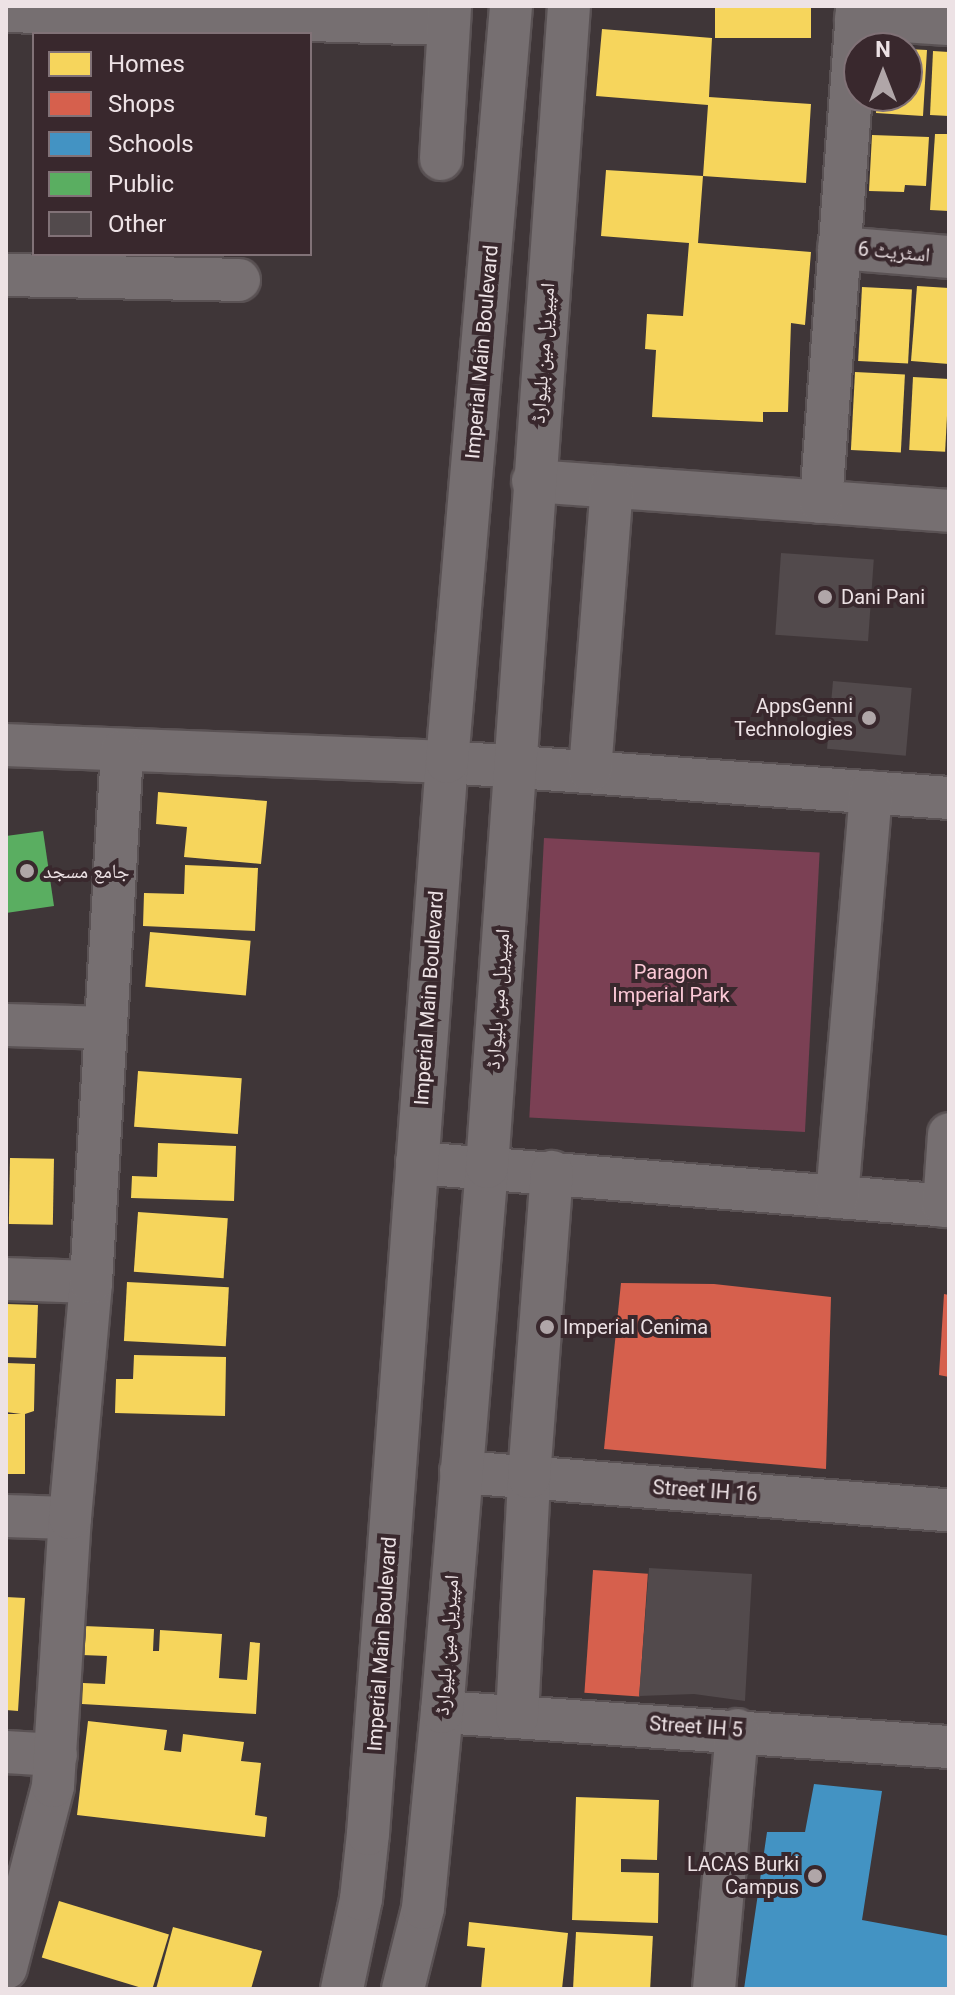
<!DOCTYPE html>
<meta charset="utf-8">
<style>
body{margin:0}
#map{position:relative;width:955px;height:1995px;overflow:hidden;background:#3f3638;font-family:Roboto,"Noto Naskh Arabic",sans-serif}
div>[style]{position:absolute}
.green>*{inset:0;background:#7b4054;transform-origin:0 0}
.homes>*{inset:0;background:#f6d55c;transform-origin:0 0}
.shops>*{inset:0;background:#d6604d;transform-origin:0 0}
.schools>*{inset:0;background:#4393c3}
.public>*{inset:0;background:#5aae61}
.building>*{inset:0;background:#524a4c;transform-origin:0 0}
.roads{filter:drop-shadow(2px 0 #5a5254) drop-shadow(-2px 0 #5a5254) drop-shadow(0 2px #5a5254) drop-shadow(0 -2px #5a5254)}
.minor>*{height:42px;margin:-21px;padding:0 21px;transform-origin:21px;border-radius:21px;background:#766f71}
.dots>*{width:22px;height:22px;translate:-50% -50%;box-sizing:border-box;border:4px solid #39282d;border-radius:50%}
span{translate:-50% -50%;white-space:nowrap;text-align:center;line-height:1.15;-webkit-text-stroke:8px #39282d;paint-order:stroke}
.street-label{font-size:20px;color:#ede2e5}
.poi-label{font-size:20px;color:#ede2e5}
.left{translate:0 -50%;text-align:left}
.right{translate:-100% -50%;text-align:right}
.park-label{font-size:20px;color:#fcc9d7}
.frame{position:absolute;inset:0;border:8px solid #ede2e5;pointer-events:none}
.legend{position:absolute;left:32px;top:32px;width:280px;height:224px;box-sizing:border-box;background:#39282d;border:2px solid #817277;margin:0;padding:10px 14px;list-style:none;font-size:24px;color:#ede2e5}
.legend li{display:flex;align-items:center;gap:16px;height:40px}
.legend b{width:40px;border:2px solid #817277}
.north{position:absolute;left:843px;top:32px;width:80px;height:80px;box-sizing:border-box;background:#39282d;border:2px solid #817277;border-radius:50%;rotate:0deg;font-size:22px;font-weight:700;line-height:32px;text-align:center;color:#ede2e5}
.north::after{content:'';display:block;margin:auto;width:28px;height:36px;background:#b0a6a8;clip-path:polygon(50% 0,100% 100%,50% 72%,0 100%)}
</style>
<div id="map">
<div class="green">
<i style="left:544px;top:838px;width:276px;height:280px;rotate:3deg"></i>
</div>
<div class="homes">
<i style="left:715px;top:6px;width:96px;height:32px"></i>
<i style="clip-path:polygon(602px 29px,712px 38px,709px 97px,811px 104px,806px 183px,703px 176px,708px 105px,596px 96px)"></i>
<i style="clip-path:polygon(907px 49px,927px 50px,923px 116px,876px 113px,877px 96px,907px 96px)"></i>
<i style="clip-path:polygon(933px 51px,949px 52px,949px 116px,930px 115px)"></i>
<i style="clip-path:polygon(935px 134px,949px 134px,949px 211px,930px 210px)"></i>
<i style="clip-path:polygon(872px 135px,929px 137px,926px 186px,905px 185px,904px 192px,869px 191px)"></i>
<i style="clip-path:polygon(606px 170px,703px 176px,698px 243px,811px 252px,805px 325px,791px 323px,788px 412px,763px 412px,763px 422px,652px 417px,656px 350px,645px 349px,647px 314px,683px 316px,689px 243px,601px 236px)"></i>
<i style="clip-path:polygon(917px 286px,949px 288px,949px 364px,911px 361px)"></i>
<i style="left:862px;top:287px;width:50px;height:74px;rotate:3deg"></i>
<i style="left:855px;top:372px;width:50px;height:78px;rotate:3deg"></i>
<i style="left:913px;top:377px;width:36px;height:73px;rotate:3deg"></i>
<i style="clip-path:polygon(158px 792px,267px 801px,261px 864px,184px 857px,187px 827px,156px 824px)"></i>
<i style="clip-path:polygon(185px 865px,258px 868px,255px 931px,143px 926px,144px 893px,184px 894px)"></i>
<i style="left:150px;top:932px;width:101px;height:55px;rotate:5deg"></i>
<i style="left:138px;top:1071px;width:104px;height:56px;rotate:4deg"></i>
<i style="clip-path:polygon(158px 1143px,236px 1146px,234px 1201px,131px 1198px,132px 1176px,157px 1177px)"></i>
<i style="left:10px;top:1158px;width:44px;height:66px;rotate:1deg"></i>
<i style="left:138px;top:1212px;width:90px;height:60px;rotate:4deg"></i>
<i style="left:127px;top:1282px;width:102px;height:59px;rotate:3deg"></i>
<i style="left:6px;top:1304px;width:32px;height:53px;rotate:2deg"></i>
<i style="clip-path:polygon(134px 1355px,226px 1357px,225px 1416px,115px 1413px,116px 1379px,133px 1379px)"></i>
<i style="clip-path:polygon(6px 1363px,35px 1364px,34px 1411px,25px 1414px,25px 1474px,6px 1474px,6px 1414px,21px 1414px,6px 1412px)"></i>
<i style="clip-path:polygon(6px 1597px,25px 1598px,18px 1711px,6px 1710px)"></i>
<i style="clip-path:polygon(84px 1626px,154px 1629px,153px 1651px,159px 1651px,160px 1630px,222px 1634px,219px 1678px,247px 1680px,250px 1642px,260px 1643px,256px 1714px,82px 1704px,83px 1683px,105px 1684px,107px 1656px,82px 1655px)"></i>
<i style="clip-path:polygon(88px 1721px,167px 1730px,164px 1750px,181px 1752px,183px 1734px,244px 1742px,241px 1761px,261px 1763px,255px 1815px,267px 1817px,265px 1837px,77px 1815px)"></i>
<i style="clip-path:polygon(576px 1797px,659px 1800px,657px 1860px,621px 1859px,621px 1872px,659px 1873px,658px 1923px,572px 1920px)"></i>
<i style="left:59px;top:1901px;width:115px;height:59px;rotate:17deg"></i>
<i style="clip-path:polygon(469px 1922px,568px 1933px,562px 1989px,481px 1989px,485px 1948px,467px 1946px)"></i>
<i style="clip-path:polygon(173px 1927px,262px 1951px,251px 1989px,156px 1989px)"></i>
<i style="left:576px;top:1932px;width:77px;height:57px;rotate:3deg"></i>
</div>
<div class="shops">
<i style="clip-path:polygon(621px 1283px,714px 1284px,831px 1297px,826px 1469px,604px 1449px)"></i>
<i style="clip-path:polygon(944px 1294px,949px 1295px,949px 1377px,939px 1375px)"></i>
<i style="left:593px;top:1570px;width:55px;height:123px;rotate:4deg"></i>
</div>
<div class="schools">
<i style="clip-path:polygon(814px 1784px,882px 1791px,862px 1920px,949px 1936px,949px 1989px,744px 1989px,767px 1832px,805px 1832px)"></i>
</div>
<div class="public">
<i style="clip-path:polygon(43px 831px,54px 906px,6px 913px,6px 836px)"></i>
</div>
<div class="building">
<i style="left:781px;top:553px;width:93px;height:82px;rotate:4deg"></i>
<i style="left:833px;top:681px;width:79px;height:68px;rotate:5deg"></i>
<i style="clip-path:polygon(649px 1568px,752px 1574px,745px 1701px,694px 1694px,639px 1696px)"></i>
</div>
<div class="roads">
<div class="minor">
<i style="left:6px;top:11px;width:442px;rotate:1.7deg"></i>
<i style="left:856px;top:18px;width:93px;rotate:3.7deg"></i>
<i style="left:441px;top:159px;width:153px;rotate:-86.6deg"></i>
<i style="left:839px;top:248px;width:110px;rotate:4.7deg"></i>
<i style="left:6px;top:275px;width:233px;rotate:1.2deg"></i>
<i style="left:533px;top:481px;width:417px;rotate:4.1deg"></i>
<i style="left:821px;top:502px;width:497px;rotate:-85.8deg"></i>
<i style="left:6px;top:745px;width:441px;rotate:2.2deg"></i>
<i style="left:447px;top:762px;width:503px;rotate:4.1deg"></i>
<i style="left:590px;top:771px;width:285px;rotate:-85.6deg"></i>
<i style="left:6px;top:1025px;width:99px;rotate:1.7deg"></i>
<i style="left:417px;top:1163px;width:534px;rotate:4.62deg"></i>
<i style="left:837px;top:1197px;width:406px;rotate:-85.2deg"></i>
<i style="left:944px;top:1206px;width:72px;rotate:-86deg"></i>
<i style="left:6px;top:1279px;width:85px;rotate:2deg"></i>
<i style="left:461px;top:1472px;width:489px;rotate:4.5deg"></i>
<i style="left:6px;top:1516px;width:64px;rotate:1.8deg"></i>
<i style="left:442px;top:1712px;width:508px;rotate:3.95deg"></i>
<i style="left:517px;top:1717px;width:240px;rotate:-87.1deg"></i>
<i style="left:529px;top:1477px;width:306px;rotate:-85.7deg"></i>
<i style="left:6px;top:1752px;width:50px;rotate:3.4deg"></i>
<i style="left:6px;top:1968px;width:188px;rotate:-75.5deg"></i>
<i style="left:53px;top:1786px;width:269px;rotate:-86.4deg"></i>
<i style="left:70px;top:1518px;width:237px;rotate:-84.9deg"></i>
<i style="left:91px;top:1282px;width:532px;rotate:-86.66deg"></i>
<i style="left:342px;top:1989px;width:92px;rotate:-78.1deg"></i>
<i style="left:361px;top:1899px;width:65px;rotate:-83.9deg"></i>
<i style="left:368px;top:1834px;width:1075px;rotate:-85.79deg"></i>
<i style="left:447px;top:762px;width:759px;rotate:-85.16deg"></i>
<i style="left:403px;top:1989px;width:83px;rotate:-76.1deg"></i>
<i style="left:423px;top:1908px;width:197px;rotate:-84.5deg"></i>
<i style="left:442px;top:1712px;width:547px;rotate:-85.28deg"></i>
<i style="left:487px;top:1167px;width:1164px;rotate:-85.96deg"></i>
<i style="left:714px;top:1989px;width:260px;rotate:-84.9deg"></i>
</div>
</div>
<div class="dots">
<i style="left:825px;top:597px;background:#b0a6a8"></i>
<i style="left:869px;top:718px;background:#b0a6a8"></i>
<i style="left:27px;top:871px;background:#b0a6a8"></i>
<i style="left:547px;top:1327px;background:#b0a6a8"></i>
<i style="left:815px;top:1876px;background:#b0a6a8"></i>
</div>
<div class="street-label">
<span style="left:894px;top:252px;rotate:5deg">اسٹریٹ 6</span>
<span style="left:482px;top:352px;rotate:-85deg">Imperial Main Boulevard</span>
<span style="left:543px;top:353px;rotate:-86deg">امپیریل مین بلیوارڈ</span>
<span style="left:429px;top:998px;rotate:-86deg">Imperial Main Boulevard</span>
<span style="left:498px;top:999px;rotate:-86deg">امپیریل مین بلیوارڈ</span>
<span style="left:705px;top:1491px;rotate:4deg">Street IH 16</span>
<span style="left:382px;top:1644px;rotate:-86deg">Imperial Main Boulevard</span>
<span style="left:447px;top:1645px;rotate:-86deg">امپیریل مین بلیوارڈ</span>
<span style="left:696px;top:1727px;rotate:4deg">Street IH 5</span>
</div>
<div class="poi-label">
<span class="left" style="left:841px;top:597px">Dani Pani</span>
<span class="right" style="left:853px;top:718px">AppsGenni<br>Technologies</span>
<span class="left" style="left:43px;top:871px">جامع مسجد</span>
<span class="left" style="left:563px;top:1327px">Imperial Cenima</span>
<span class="right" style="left:799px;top:1876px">LACAS Burki<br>Campus</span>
</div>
<div class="park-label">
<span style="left:671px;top:984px">Paragon<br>Imperial Park</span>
</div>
<div class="frame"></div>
<ul class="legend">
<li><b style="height:22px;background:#f6d55c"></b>Homes</li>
<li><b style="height:22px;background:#d6604d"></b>Shops</li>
<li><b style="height:22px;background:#4393c3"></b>Schools</li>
<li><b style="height:22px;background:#5aae61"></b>Public</li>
<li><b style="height:22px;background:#524a4c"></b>Other</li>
</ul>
<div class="north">N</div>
</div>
